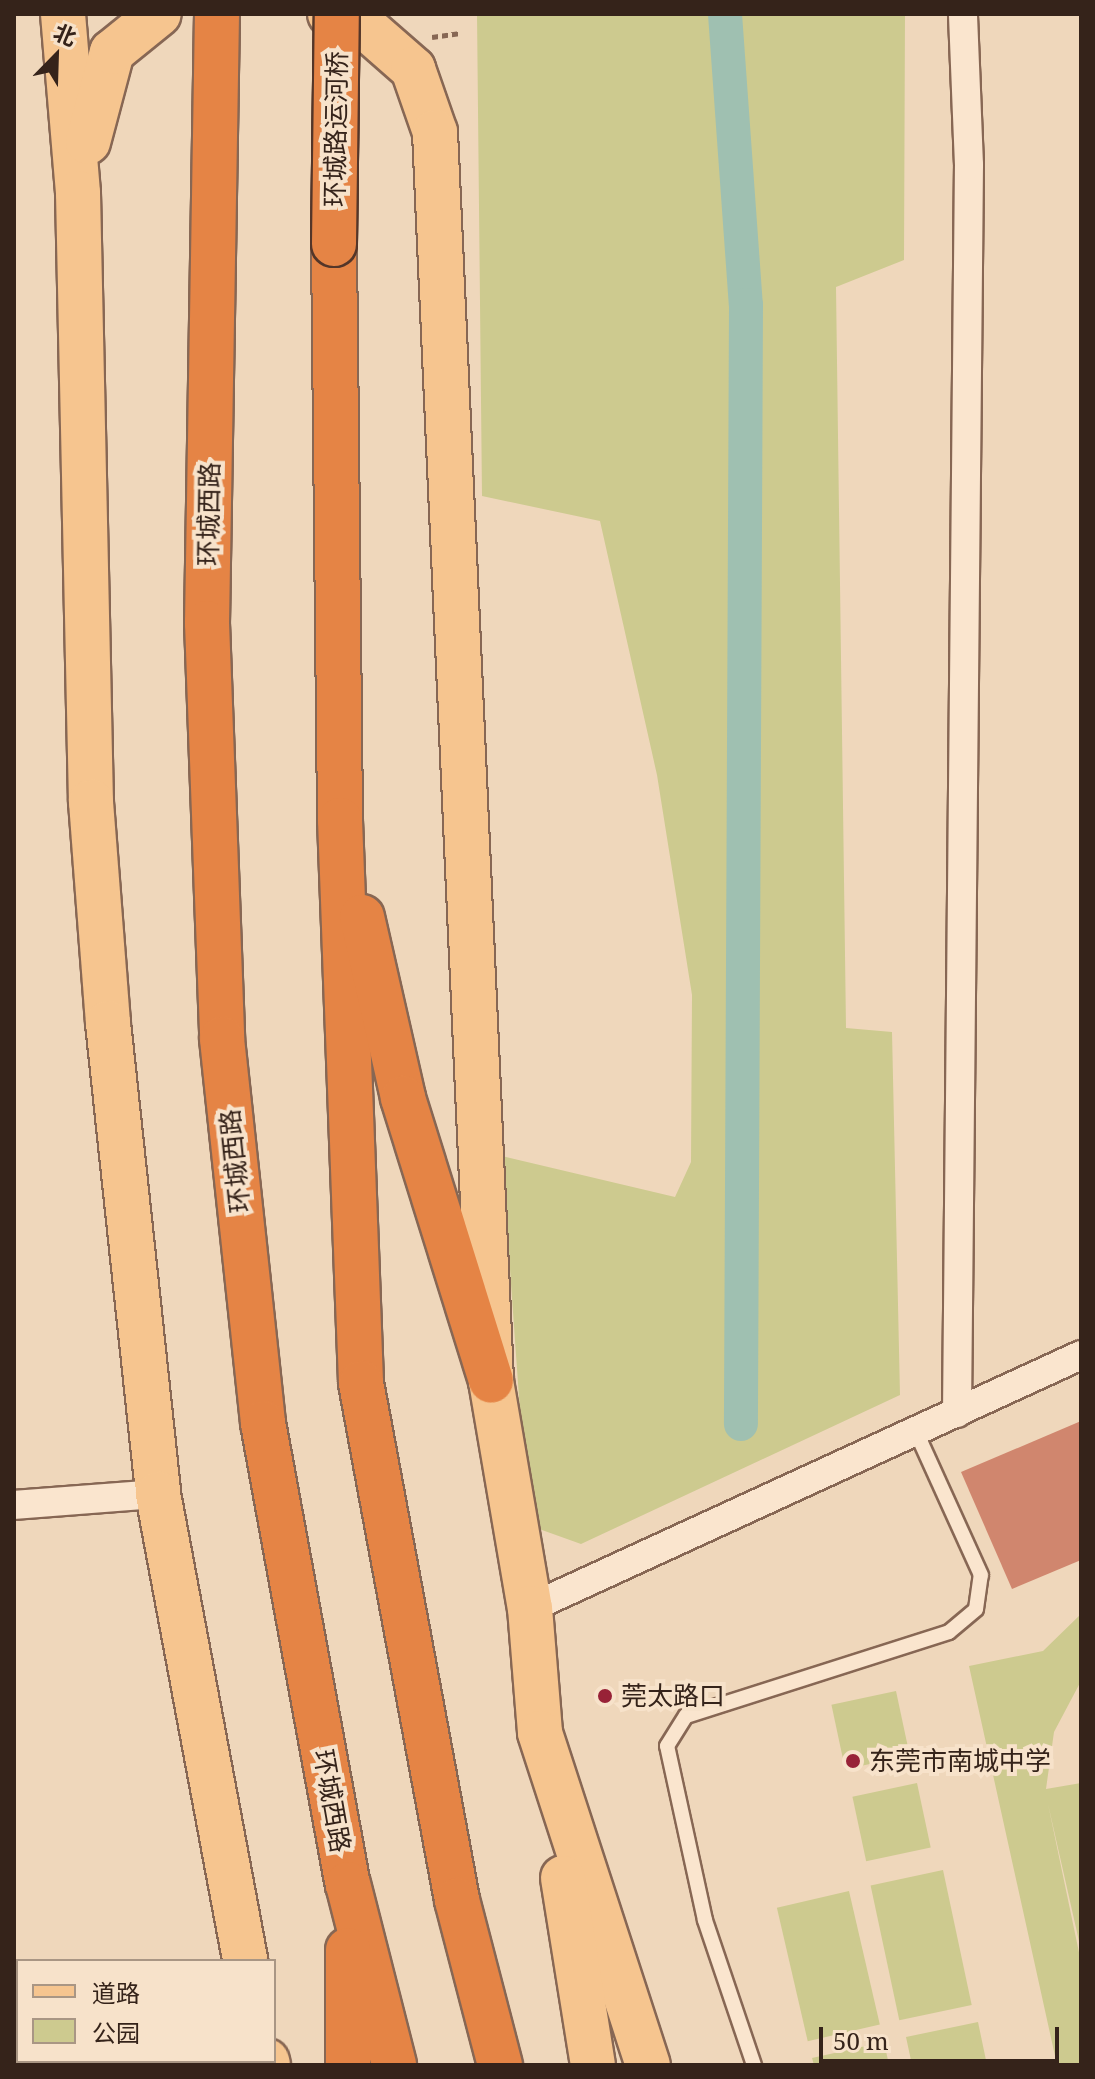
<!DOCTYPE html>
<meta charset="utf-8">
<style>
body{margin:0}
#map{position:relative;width:1095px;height:2079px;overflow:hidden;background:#efd7bb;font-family:"Noto Serif","Noto Sans SC",serif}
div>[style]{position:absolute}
.green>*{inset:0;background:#cdca8f;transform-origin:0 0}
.canal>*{height:34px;margin:-17px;padding:0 17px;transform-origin:17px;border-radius:17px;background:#9fc0b1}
.building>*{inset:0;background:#d0866e}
.path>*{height:5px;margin-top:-2.5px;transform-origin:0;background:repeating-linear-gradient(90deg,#876754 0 6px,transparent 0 10px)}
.roads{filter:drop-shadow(2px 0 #876754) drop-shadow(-2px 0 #876754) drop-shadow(0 2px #876754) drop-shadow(0 -2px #876754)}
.lane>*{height:14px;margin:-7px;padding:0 7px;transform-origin:7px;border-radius:7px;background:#fae5ce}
.street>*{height:28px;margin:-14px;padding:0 14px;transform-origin:14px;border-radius:14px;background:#fae5ce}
.primary>*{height:44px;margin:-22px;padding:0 22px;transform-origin:22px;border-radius:22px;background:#f6c58f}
.highway>*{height:44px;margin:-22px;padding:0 22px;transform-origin:22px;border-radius:22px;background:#e58445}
.bridges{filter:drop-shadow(2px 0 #543629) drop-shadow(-2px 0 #543629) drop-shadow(0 2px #543629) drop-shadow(0 -2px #543629)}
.highway-bridge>*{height:44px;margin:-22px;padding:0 22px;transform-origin:22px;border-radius:22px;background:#e58445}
.dots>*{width:22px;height:22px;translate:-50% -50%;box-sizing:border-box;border:4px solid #f7e2ca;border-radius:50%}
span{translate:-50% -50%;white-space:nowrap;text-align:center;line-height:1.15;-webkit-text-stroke:8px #f7e2ca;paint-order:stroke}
.street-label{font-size:26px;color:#35231a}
.poi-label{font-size:26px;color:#35231a}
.left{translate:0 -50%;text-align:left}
.frame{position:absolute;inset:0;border:16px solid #35231a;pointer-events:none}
.legend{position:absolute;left:16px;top:1959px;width:260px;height:104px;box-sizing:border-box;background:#f7e2ca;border:2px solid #a99684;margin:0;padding:10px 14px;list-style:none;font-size:24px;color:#35231a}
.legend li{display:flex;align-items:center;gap:16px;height:40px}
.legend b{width:40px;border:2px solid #a99684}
.north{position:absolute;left:16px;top:16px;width:80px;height:80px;-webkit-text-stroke:6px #f7e2ca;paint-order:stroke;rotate:23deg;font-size:22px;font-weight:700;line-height:32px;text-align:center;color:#35231a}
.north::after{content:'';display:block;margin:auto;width:28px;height:36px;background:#35231a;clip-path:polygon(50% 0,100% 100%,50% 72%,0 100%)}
.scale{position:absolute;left:819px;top:2027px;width:240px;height:36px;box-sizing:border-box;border:4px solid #35231a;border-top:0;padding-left:10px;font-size:24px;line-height:28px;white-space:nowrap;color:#35231a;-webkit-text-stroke:6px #f7e2ca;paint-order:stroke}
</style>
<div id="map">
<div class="green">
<i style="clip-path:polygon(477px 14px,905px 14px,904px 260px,836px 287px,846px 1028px,892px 1032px,900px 1395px,581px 1544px,528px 1525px,502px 1156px,675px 1197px,691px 1162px,692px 995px,657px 775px,600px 521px,482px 496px)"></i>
<i style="clip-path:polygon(1081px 1614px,1081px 1681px,1054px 1732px,1046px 1789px,1081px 1783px,1081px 1950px,1048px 1804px,1081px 1962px,1081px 2065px,1057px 2065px,969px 1666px,1043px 1651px)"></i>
<i style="left:896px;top:1691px;width:66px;height:66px;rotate:78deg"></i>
<i style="left:917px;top:1783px;width:66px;height:66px;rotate:78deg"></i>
<i style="left:943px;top:1870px;width:138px;height:74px;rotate:78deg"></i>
<i style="left:849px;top:1891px;width:137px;height:74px;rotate:77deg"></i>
<i style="clip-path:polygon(978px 2022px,987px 2065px,912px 2065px,906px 2037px)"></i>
<i style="clip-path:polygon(884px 2042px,889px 2065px,814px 2065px,812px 2058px)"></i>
</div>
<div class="canal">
<i style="left:725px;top:14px;width:292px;rotate:85.9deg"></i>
<i style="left:746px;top:305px;width:1119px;rotate:90.26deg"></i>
</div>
<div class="building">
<i style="clip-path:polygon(1081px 1421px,1081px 1560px,1012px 1589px,961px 1472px)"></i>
</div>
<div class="path">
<i style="left:432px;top:37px;width:27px;rotate:-8deg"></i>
</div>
<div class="roads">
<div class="lane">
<i style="left:754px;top:2065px;width:153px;rotate:-108.7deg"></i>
<i style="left:705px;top:1920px;width:178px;rotate:-102.3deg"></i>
<i style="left:667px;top:1746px;width:36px;rotate:-58deg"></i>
<i style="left:686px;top:1716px;width:276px;rotate:-17.7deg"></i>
<i style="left:949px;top:1632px;width:35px;rotate:-40deg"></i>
<i style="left:976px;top:1609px;width:34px;rotate:-82deg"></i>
<i style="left:981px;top:1575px;width:157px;rotate:-114.4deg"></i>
</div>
<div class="street">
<i style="left:957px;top:1413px;width:1248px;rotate:-89.45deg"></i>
<i style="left:969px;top:165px;width:151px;rotate:-92.3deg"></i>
<i style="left:14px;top:1505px;width:144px;rotate:-4.4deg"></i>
<i style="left:530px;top:1608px;width:606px;rotate:-24.66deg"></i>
</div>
<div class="primary">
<i style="left:63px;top:14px;width:180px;rotate:85.2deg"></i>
<i style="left:78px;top:193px;width:609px;rotate:88.78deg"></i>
<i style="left:91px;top:802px;width:222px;rotate:85.6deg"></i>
<i style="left:108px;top:1023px;width:474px;rotate:83.9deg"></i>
<i style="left:158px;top:1494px;width:475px;rotate:79.4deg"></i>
<i style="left:330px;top:14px;width:37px;rotate:20deg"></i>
<i style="left:365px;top:27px;width:64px;rotate:41.2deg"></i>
<i style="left:413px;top:69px;width:67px;rotate:70.8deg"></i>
<i style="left:435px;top:132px;width:1250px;rotate:87.43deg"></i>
<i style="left:491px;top:1381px;width:230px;rotate:80.3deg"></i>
<i style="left:530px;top:1608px;width:125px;rotate:85.4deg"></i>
<i style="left:540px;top:1733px;width:349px;rotate:72deg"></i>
<i style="left:88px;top:142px;width:93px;rotate:-75.1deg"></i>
<i style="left:112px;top:52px;width:60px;rotate:-39deg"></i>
<i style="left:563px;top:1878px;width:189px;rotate:80.9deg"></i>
<i style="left:267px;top:2061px;width:4px;rotate:76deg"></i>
</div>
<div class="highway">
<i style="left:217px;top:14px;width:609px;rotate:90.94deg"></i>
<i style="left:207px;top:623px;width:416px;rotate:87.9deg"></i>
<i style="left:222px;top:1039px;width:386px;rotate:83.9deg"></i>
<i style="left:263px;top:1423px;width:469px;rotate:79.6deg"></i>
<i style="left:348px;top:1884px;width:187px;rotate:75.7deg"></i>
<i style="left:334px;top:244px;width:576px;rotate:89.4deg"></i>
<i style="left:340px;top:820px;width:563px;rotate:87.86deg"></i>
<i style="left:361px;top:1383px;width:526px;rotate:79.48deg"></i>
<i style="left:457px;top:1900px;width:171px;rotate:75.4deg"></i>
<i style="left:362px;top:917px;width:186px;rotate:77.2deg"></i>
<i style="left:403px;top:1098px;width:296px;rotate:72.7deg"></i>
<i style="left:348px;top:2065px;width:115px;rotate:-90deg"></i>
</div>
</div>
<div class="bridges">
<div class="highway-bridge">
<i style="left:334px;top:244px;width:230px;rotate:-89.3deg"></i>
</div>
</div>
<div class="dots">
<i style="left:605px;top:1696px;background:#982237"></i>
<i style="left:853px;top:1761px;background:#982237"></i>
</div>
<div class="street-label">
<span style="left:336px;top:129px;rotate:-89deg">环城路运河桥</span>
<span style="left:209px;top:514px;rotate:-89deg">环城西路</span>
<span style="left:235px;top:1161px;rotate:-96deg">环城西路</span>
<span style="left:332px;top:1801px;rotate:80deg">环城西路</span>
</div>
<div class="poi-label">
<span class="left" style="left:621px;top:1696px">莞太路口</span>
<span class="left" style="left:869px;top:1761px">东莞市南城中学</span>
</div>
<div class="frame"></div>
<ul class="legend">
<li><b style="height:10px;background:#f6c58f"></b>道路</li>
<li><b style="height:22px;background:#cdca8f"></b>公园</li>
</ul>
<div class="north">北</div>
<div class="scale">50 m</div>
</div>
